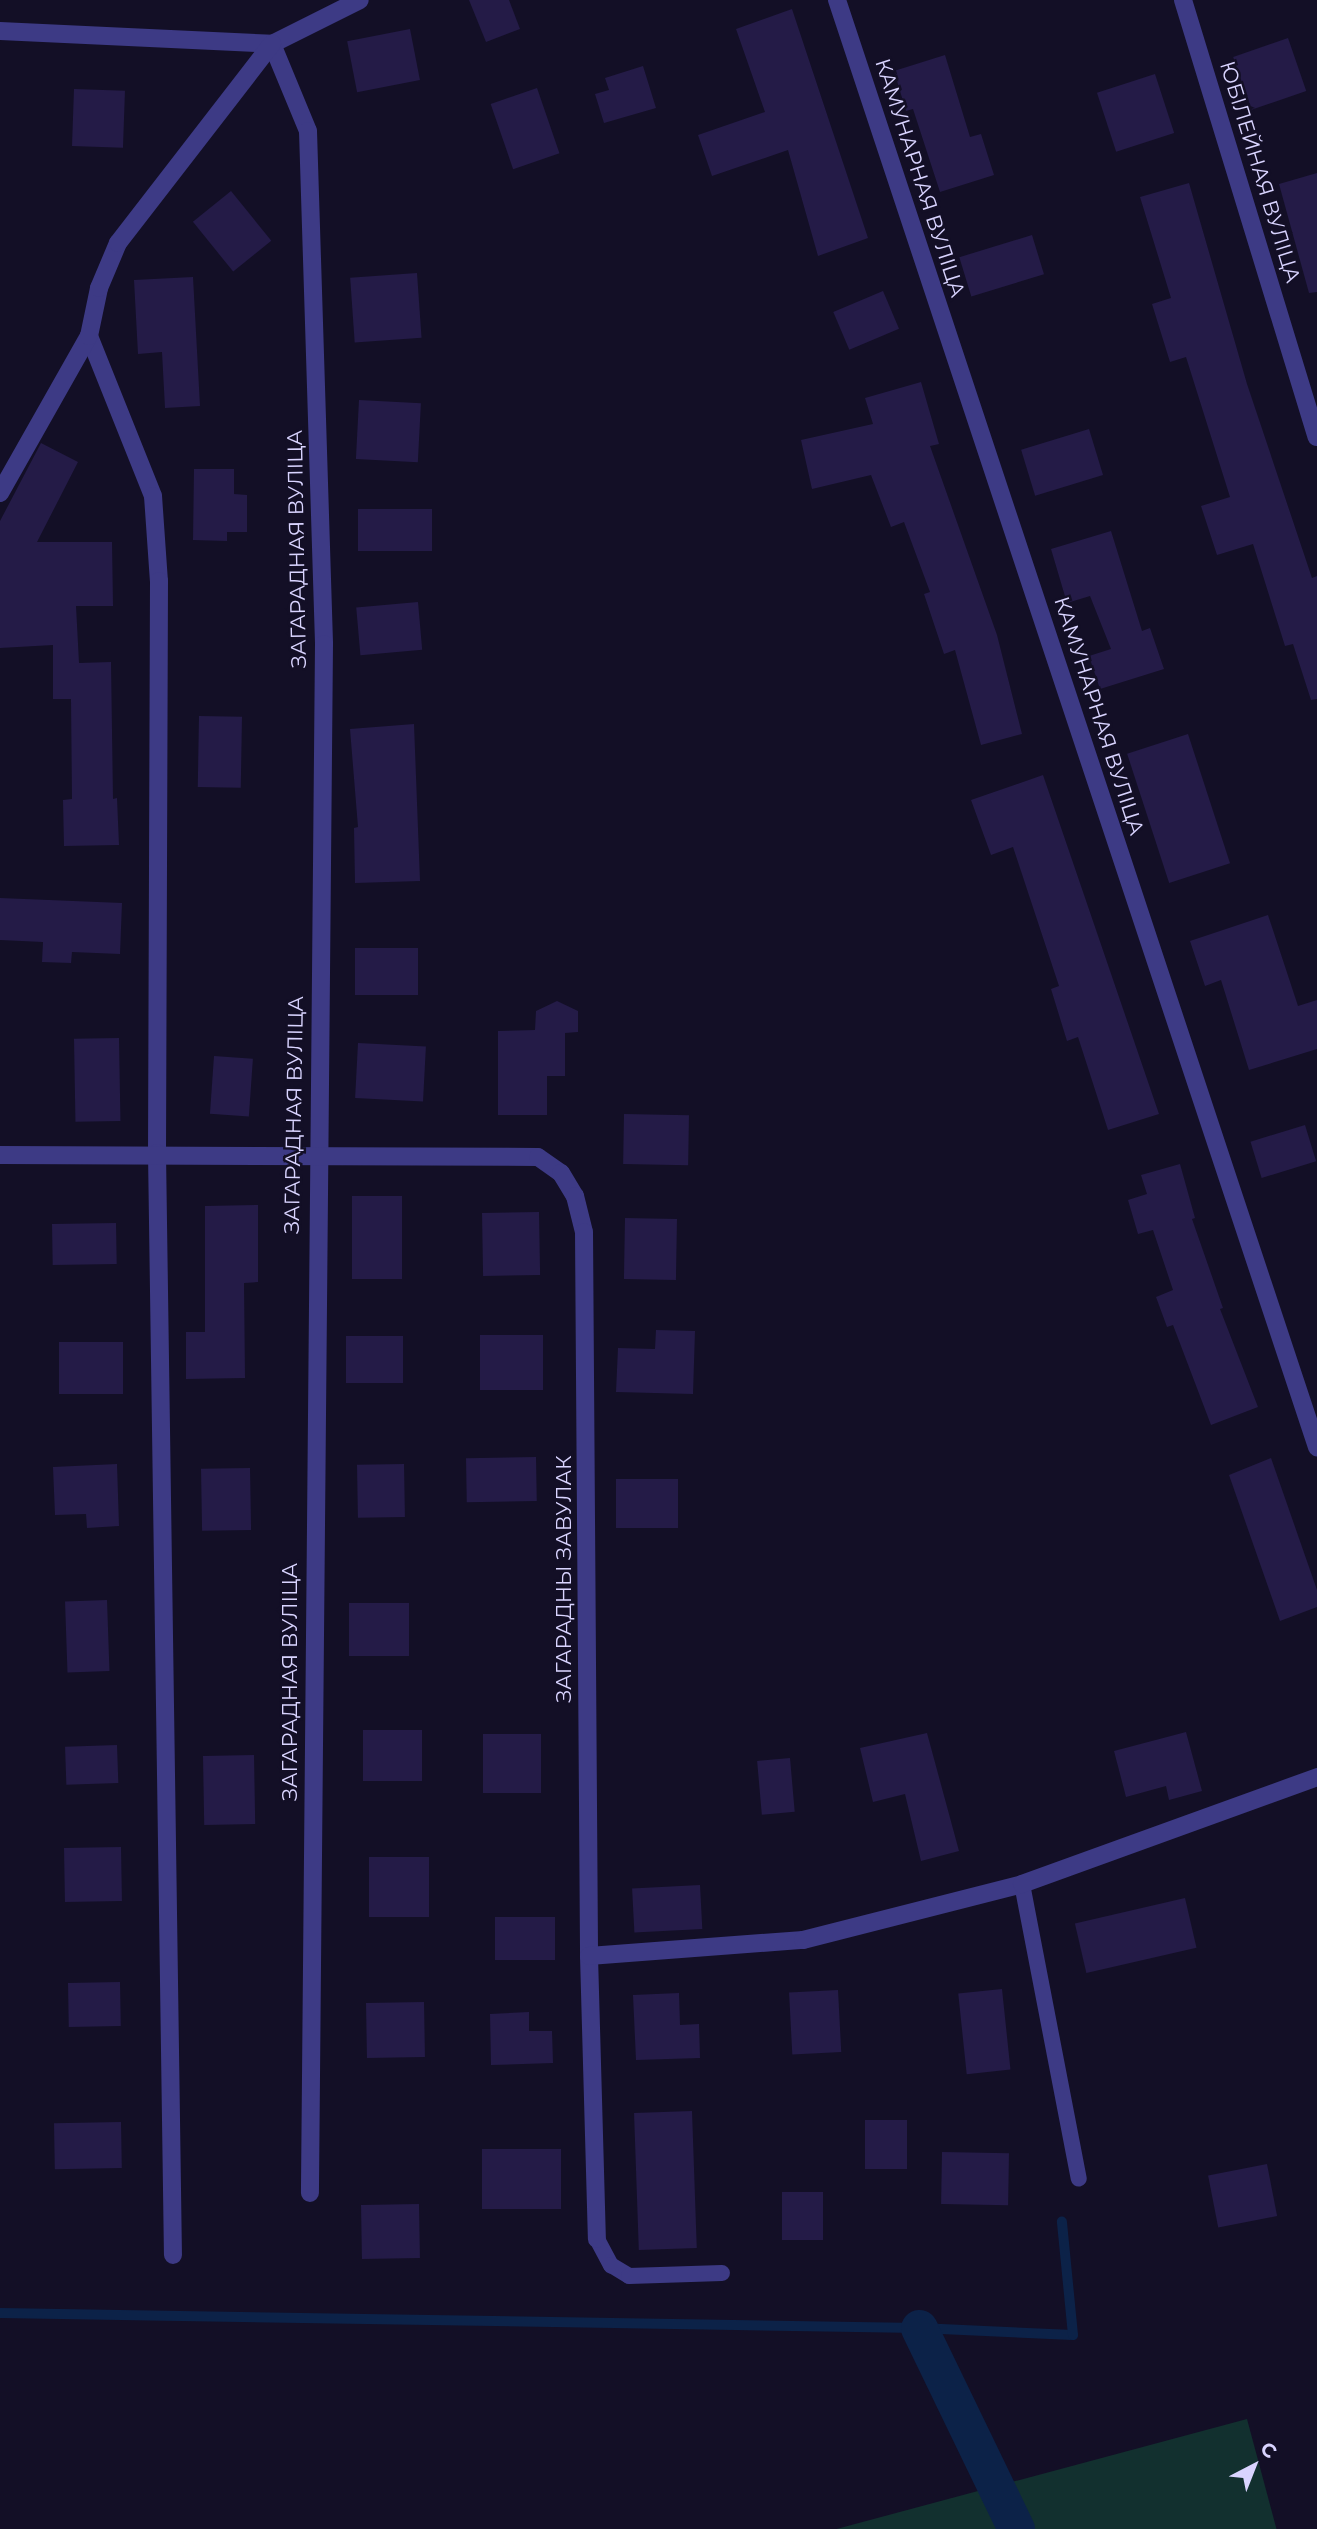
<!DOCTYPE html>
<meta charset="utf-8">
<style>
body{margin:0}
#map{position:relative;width:1317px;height:2529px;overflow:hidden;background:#130f26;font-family:Montserrat,sans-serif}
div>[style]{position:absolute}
.green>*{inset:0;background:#12302f;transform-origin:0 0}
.stream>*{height:10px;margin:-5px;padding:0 5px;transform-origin:5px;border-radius:5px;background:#0c2248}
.canal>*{height:37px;margin:-18.5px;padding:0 18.5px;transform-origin:18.5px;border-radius:18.5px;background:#0c2248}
.building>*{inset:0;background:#241b47;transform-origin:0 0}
.service>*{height:16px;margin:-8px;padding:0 8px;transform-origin:8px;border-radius:8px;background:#3d3a85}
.minor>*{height:18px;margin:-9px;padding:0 9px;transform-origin:9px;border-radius:9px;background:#3d3a85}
span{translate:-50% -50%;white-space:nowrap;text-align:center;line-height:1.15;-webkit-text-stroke:5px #130f26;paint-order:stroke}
.street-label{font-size:21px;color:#d9d4ff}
.north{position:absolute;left:1219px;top:2431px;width:70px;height:70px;-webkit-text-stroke:5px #130f26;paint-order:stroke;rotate:42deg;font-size:19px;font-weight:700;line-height:28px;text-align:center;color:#d9d4ff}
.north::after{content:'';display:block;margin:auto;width:24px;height:32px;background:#d9d4ff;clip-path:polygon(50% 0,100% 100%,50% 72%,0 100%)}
</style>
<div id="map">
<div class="green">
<i style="left:1247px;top:2419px;width:114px;height:1247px;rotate:75deg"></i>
</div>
<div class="stream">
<i style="left:0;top:2313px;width:919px;rotate:0.94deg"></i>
<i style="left:919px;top:2328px;width:154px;rotate:2.6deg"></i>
<i style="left:1073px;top:2335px;width:114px;rotate:-95.6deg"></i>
</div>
<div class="canal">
<i style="left:919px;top:2328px;width:223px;rotate:64.2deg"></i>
</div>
<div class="building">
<i style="clip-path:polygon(469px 0,509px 0,520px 29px,486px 42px)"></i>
<i style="clip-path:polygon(792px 9px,868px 238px,818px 256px,788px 150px,712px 176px,698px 135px,765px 112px,736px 29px)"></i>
<i style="left:410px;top:29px;width:52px;height:64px;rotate:79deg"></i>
<i style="left:1288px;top:38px;width:56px;height:58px;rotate:71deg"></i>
<i style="clip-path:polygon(945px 55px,970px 137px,981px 134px,994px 175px,940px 192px,913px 109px,906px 111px,894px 71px)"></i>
<i style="clip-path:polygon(643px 66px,656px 108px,604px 123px,595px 94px,609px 90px,605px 78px)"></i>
<i style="left:1155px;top:74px;width:62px;height:61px;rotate:72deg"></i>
<i style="left:537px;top:88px;width:69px;height:49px;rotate:71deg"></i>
<i style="left:74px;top:89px;width:51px;height:57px;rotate:2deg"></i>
<i style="clip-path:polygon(1317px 173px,1317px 292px,1309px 293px,1279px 184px)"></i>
<i style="clip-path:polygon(1189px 183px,1247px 384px,1312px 578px,1317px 576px,1317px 699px,1311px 700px,1293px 644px,1285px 646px,1253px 544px,1217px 555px,1201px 506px,1230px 497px,1186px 357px,1170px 362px,1152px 304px,1171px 298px,1140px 197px)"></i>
<i style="left:231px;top:191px;width:64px;height:49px;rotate:51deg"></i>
<i style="left:1032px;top:235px;width:41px;height:76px;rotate:73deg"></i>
<i style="left:417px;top:273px;width:65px;height:67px;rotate:86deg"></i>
<i style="clip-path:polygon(193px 277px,200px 406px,165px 408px,162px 352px,138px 354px,134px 280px)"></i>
<i style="left:883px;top:291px;width:41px;height:54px;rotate:67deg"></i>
<i style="clip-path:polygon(921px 382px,939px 444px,930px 446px,997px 635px,1022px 734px,981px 745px,955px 650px,944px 654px,924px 594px,930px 592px,904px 522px,891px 527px,871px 475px,812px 489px,801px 440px,873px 424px,865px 398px)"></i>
<i style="left:359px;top:400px;width:62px;height:59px;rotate:3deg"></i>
<i style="left:1089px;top:429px;width:48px;height:71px;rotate:73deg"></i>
<i style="clip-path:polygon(41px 443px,78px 462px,37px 542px,112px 542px,113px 606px,76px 606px,79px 663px,111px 662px,113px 799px,117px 798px,119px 845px,64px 846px,63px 800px,72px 799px,71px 699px,53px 699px,53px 645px,0 648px,0 521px)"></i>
<i style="clip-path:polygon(194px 469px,234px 469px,234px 494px,247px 495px,247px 532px,227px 532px,227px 541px,193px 540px)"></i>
<i style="left:358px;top:509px;width:74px;height:42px"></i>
<i style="clip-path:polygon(1111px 531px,1142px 631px,1150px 628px,1164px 669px,1100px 689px,1089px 656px,1111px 649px,1090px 596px,1067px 603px,1051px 549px)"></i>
<i style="left:418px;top:602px;width:48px;height:62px;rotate:85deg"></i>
<i style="left:199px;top:716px;width:43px;height:71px;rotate:1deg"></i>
<i style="clip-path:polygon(414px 724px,420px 881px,355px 883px,354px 828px,358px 827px,350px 729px)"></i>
<i style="left:1188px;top:734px;width:136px;height:64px;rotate:72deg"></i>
<i style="clip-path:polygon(1043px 775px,1159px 1114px,1108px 1130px,1078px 1037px,1067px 1041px,1051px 989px,1059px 986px,1013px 847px,991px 855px,971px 800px)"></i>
<i style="clip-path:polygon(0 898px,122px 903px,120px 954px,72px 952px,71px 963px,42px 962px,43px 942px,0 940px)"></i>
<i style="clip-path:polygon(1268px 915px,1298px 1006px,1317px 1000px,1317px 1049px,1249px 1070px,1221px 980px,1205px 986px,1190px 941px)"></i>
<i style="left:355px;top:948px;width:63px;height:47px"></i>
<i style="clip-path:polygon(557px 1001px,578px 1011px,578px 1032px,565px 1033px,565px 1076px,547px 1076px,547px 1115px,498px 1115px,498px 1031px,535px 1030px,536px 1011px)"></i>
<i style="left:119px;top:1038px;width:83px;height:45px;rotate:89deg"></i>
<i style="left:358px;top:1043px;width:68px;height:55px;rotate:3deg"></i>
<i style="left:214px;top:1056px;width:39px;height:58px;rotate:4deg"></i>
<i style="left:624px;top:1114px;width:65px;height:50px;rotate:1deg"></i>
<i style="left:1305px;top:1125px;width:38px;height:57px;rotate:73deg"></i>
<i style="clip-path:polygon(1180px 1164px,1195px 1218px,1192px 1219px,1223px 1308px,1220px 1309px,1258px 1407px,1211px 1425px,1173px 1325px,1167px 1327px,1156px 1297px,1173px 1290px,1153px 1230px,1138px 1234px,1128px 1200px,1147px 1194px,1141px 1175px)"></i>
<i style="left:352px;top:1196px;width:50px;height:83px"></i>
<i style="clip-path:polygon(258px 1205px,258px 1282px,244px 1283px,245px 1378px,186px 1379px,186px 1332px,205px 1332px,205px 1206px)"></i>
<i style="left:539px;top:1212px;width:63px;height:57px;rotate:89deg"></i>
<i style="left:625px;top:1218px;width:52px;height:61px;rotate:1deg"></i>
<i style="left:116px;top:1223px;width:41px;height:64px;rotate:89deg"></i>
<i style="clip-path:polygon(656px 1330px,695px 1331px,693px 1394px,616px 1392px,618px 1348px,655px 1349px)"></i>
<i style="left:480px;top:1335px;width:63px;height:55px"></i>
<i style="left:346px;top:1336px;width:57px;height:47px"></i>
<i style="left:59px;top:1342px;width:64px;height:52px"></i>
<i style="left:536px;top:1457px;width:44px;height:70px;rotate:89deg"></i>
<i style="clip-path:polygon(1271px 1458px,1317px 1590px,1317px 1607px,1280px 1621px,1229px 1475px)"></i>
<i style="clip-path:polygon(117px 1464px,119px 1526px,87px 1528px,86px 1514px,55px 1515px,53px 1467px)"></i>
<i style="left:404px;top:1464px;width:53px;height:47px;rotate:89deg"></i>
<i style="left:250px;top:1468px;width:62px;height:49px;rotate:89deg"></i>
<i style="left:616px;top:1479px;width:62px;height:49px"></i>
<i style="left:107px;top:1600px;width:71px;height:42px;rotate:88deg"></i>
<i style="left:409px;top:1603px;width:53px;height:60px;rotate:90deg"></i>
<i style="left:422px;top:1730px;width:51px;height:59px;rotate:90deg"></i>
<i style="clip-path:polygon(1186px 1732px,1202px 1791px,1169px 1800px,1166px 1786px,1126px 1797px,1114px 1751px)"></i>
<i style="clip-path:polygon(927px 1733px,959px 1851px,921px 1861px,905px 1794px,873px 1802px,860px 1748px)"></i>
<i style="left:483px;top:1734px;width:58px;height:59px"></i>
<i style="left:117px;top:1745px;width:38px;height:52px;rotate:88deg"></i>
<i style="left:254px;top:1755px;width:69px;height:51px;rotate:89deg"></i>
<i style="left:790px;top:1758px;width:54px;height:33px;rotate:85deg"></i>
<i style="left:121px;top:1847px;width:54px;height:57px;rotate:89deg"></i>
<i style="left:429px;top:1857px;width:60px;height:60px;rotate:90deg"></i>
<i style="left:700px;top:1885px;width:44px;height:68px;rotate:87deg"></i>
<i style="left:1185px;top:1898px;width:51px;height:113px;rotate:77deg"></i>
<i style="left:495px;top:1917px;width:60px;height:43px"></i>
<i style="left:120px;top:1982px;width:44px;height:52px;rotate:89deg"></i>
<i style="left:1002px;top:1989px;width:81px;height:44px;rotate:84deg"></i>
<i style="left:838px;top:1990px;width:62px;height:49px;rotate:87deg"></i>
<i style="clip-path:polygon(679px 1993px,680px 2025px,699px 2024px,700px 2058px,636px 2060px,633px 1995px)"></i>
<i style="left:424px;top:2002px;width:55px;height:58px;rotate:89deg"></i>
<i style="clip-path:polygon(529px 2012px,529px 2031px,552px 2031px,553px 2063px,491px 2065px,490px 2014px)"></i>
<i style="left:692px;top:2111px;width:137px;height:58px;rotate:88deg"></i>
<i style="left:907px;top:2120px;width:49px;height:42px;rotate:90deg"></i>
<i style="left:121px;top:2122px;width:46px;height:67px;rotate:89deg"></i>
<i style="left:482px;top:2149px;width:79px;height:60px"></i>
<i style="left:942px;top:2152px;width:67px;height:52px;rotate:1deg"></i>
<i style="left:1267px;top:2164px;width:53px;height:60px;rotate:79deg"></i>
<i style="left:782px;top:2192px;width:41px;height:48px"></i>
<i style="left:419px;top:2204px;width:54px;height:58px;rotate:89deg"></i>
</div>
<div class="service">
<i style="left:1022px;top:1884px;width:300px;rotate:79.1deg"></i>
<i style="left:597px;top:2239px;width:30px;rotate:62deg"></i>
<i style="left:611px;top:2265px;width:21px;rotate:31deg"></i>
<i style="left:629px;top:2276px;width:93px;rotate:-1.8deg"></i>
</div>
<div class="minor">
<i style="left:837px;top:0;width:1525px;rotate:71.65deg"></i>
<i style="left:1183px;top:0;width:457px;rotate:73deg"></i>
<i style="left:0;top:31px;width:272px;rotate:2.7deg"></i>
<i style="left:272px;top:44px;width:98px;rotate:-26.6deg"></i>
<i style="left:272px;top:44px;width:94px;rotate:67.5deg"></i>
<i style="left:308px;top:131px;width:513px;rotate:88.21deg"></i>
<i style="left:324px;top:644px;width:1549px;rotate:90.52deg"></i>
<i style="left:89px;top:336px;width:172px;rotate:68.2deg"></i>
<i style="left:153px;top:496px;width:85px;rotate:86deg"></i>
<i style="left:159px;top:581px;width:572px;rotate:90.2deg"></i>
<i style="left:157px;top:1153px;width:1102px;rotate:89.17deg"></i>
<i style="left:0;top:493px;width:180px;rotate:-60.5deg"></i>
<i style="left:89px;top:336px;width:49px;rotate:-78.2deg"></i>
<i style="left:99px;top:288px;width:49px;rotate:-67.1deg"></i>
<i style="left:118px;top:243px;width:252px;rotate:-52.3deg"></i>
<i style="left:0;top:1155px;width:538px;rotate:0.21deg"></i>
<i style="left:538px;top:1157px;width:28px;rotate:35deg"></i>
<i style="left:561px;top:1173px;width:27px;rotate:59deg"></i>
<i style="left:575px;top:1196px;width:37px;rotate:76deg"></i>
<i style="left:584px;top:1232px;width:724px;rotate:89.6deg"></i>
<i style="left:589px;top:1956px;width:283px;rotate:88.4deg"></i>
<i style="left:589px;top:1956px;width:215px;rotate:-4.3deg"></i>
<i style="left:803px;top:1940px;width:226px;rotate:-14.3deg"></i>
<i style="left:1022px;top:1884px;width:314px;rotate:-19.9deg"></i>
</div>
<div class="street-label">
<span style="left:1260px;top:172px;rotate:73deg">ЮБІЛЕЙНАЯ ВУЛІЦА</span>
<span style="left:920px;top:178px;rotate:72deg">КАМУНАРНАЯ ВУЛІЦА</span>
<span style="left:297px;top:549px;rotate:-91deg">ЗАГАРАДНАЯ ВУЛІЦА</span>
<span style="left:1099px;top:716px;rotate:72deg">КАМУНАРНАЯ ВУЛІЦА</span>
<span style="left:294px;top:1115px;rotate:-89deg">ЗАГАРАДНАЯ ВУЛІЦА</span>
<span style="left:564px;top:1579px;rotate:-90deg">ЗАГАРАДНЫ ЗАВУЛАК</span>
<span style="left:290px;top:1682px;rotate:-90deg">ЗАГАРАДНАЯ ВУЛІЦА</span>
</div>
<div class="north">С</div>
</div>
